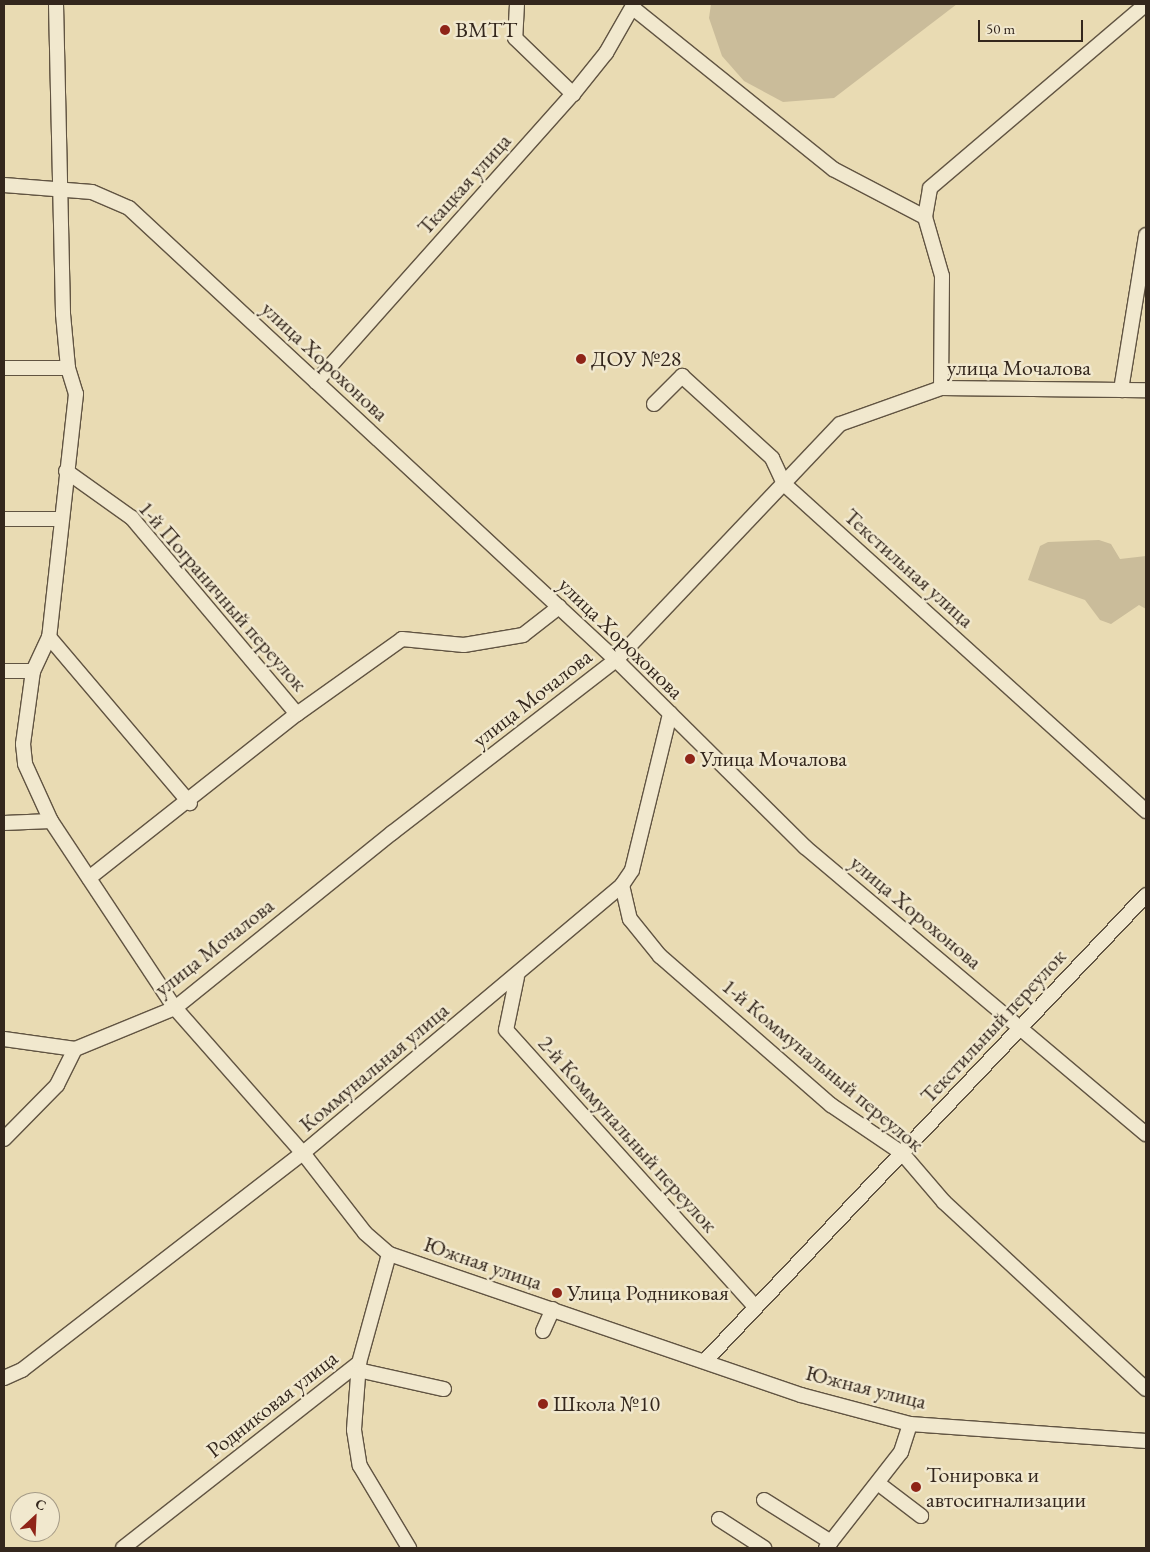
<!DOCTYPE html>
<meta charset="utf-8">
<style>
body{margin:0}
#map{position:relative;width:1150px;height:1552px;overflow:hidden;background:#e9dbb3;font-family:"EB Garamond",serif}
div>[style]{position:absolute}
.green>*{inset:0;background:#cabc9a}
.roads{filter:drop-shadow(1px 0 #615442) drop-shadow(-1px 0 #615442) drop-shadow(0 1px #615442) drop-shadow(0 -1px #615442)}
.minor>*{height:14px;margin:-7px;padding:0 7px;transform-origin:7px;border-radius:7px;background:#f1e8ce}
.dots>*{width:14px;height:14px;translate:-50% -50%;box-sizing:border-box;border:2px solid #f1e8ce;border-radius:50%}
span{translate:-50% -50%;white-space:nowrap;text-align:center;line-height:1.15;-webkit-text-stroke:5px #f1e8ce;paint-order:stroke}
.poi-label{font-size:22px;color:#34271d}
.left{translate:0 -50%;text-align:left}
.street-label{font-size:22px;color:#34271d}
.frame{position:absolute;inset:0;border:5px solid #34271d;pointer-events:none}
.north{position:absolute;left:10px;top:1492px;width:50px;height:50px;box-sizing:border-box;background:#f1e8ce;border:1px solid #a59b87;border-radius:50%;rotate:25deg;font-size:14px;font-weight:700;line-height:20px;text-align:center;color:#34271d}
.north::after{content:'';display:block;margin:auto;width:18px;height:22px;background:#8f2418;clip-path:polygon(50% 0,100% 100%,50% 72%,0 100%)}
.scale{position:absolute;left:978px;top:20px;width:105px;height:22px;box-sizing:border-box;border:2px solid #34271d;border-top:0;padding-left:6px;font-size:15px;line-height:18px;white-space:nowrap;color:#34271d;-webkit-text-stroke:4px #f1e8ce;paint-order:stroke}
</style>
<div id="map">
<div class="green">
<i style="clip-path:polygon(711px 4px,957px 4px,834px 98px,783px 102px,744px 81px,722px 56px,709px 18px)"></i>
<i style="clip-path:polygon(1099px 540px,1111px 544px,1120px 559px,1146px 556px,1146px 609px,1139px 605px,1111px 624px,1100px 620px,1085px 600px,1028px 580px,1040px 546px,1048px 542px)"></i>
</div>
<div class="roads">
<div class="minor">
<i style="left:56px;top:4px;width:310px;rotate:88.7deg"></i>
<i style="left:63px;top:314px;width:54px;rotate:84.7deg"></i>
<i style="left:68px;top:368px;width:27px;rotate:73deg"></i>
<i style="left:76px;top:394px;width:244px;rotate:96.3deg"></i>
<i style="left:49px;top:637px;width:38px;rotate:115deg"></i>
<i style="left:33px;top:671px;width:74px;rotate:97.8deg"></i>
<i style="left:23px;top:744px;width:20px;rotate:84deg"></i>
<i style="left:25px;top:764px;width:63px;rotate:65.5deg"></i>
<i style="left:51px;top:821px;width:224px;rotate:56.5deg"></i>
<i style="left:175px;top:1008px;width:193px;rotate:48.6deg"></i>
<i style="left:303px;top:1153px;width:101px;rotate:52.2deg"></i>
<i style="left:365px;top:1233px;width:32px;rotate:41deg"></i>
<i style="left:389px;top:1254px;width:435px;rotate:18.9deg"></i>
<i style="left:801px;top:1395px;width:113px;rotate:14.9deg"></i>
<i style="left:910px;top:1424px;width:237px;rotate:4.1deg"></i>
<i style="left:517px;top:4px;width:34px;rotate:93deg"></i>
<i style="left:515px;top:38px;width:81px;rotate:44deg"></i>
<i style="left:633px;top:8px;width:257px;rotate:38.8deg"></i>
<i style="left:833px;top:169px;width:104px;rotate:27.6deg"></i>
<i style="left:925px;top:217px;width:61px;rotate:73.9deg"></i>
<i style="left:942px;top:276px;width:112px;rotate:90.5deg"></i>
<i style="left:4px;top:185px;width:88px;rotate:4.5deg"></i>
<i style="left:92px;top:192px;width:40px;rotate:23.4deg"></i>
<i style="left:129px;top:208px;width:664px;rotate:42.87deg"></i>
<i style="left:616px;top:660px;width:266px;rotate:44.7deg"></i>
<i style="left:805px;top:847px;width:446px;rotate:40.1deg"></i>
<i style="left:925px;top:217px;width:29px;rotate:-80deg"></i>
<i style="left:930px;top:188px;width:284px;rotate:-40.4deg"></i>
<i style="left:4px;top:368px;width:64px"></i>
<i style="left:316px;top:382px;width:386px;rotate:-48.3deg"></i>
<i style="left:573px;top:94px;width:53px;rotate:-51.2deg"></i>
<i style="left:606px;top:53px;width:56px;rotate:-60.3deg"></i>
<i style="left:1121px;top:390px;width:157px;rotate:-80.8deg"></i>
<i style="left:654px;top:404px;width:40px;rotate:-45deg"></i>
<i style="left:682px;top:376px;width:122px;rotate:42.3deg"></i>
<i style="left:772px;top:458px;width:29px;rotate:65deg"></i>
<i style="left:784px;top:484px;width:488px;rotate:42.1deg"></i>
<i style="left:66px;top:471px;width:81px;rotate:35.5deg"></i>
<i style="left:132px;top:518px;width:256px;rotate:49.9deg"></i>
<i style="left:4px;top:519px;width:57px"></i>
<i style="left:49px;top:637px;width:218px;rotate:49.7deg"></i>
<i style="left:4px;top:671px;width:29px"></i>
<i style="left:4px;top:823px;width:47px;rotate:-2.4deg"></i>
<i style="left:89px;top:878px;width:265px;rotate:-38.3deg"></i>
<i style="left:297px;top:714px;width:129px;rotate:-35.5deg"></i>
<i style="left:402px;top:639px;width:62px;rotate:5.5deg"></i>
<i style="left:464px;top:645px;width:60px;rotate:-9.6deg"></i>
<i style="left:523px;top:635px;width:46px;rotate:-37.9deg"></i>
<i style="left:622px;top:885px;width:35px;rotate:77deg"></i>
<i style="left:630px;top:919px;width:48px;rotate:51deg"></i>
<i style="left:660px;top:956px;width:227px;rotate:41.1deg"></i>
<i style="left:831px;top:1105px;width:86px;rotate:34.1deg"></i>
<i style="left:902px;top:1153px;width:65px;rotate:49.4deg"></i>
<i style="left:944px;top:1202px;width:275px;rotate:42.8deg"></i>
<i style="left:517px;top:977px;width:54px;rotate:101.7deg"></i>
<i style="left:506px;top:1030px;width:372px;rotate:48deg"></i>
<i style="left:4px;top:1039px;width:72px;rotate:8deg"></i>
<i style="left:4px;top:1139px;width:76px;rotate:-45.5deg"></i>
<i style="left:57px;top:1085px;width:40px;rotate:-63.4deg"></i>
<i style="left:75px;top:1049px;width:108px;rotate:-22.3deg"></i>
<i style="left:175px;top:1008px;width:279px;rotate:-38.9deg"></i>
<i style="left:392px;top:833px;width:283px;rotate:-37.7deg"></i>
<i style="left:616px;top:660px;width:325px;rotate:-46.5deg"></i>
<i style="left:840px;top:424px;width:107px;rotate:-19.6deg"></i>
<i style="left:941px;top:388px;width:205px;rotate:0.6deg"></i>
<i style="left:543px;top:1331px;width:24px;rotate:-66deg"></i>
<i style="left:706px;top:1360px;width:640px;rotate:-46.58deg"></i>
<i style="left:359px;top:1363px;width:67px;rotate:94.3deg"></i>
<i style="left:354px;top:1430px;width:36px;rotate:81deg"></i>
<i style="left:360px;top:1466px;width:96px;rotate:59.1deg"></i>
<i style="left:358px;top:1370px;width:88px;rotate:12.5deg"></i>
<i style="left:4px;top:1378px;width:20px;rotate:-24deg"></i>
<i style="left:22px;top:1370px;width:355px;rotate:-37.7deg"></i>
<i style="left:303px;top:1153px;width:417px;rotate:-40deg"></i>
<i style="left:622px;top:885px;width:18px;rotate:-56deg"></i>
<i style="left:632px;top:870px;width:161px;rotate:-76.3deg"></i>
<i style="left:879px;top:1484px;width:53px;rotate:37.3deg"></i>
<i style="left:764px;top:1500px;width:79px;rotate:32.1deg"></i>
<i style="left:719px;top:1519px;width:54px;rotate:32.8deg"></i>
<i style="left:123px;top:1548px;width:300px;rotate:-38.1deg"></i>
<i style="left:359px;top:1363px;width:113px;rotate:-74.6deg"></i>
<i style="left:826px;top:1548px;width:122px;rotate:-52deg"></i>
<i style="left:901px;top:1452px;width:29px;rotate:-72deg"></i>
</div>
</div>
<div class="dots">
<i style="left:445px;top:30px;background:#8f2418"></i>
<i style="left:581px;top:359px;background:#8f2418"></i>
<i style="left:690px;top:759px;background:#8f2418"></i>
<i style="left:557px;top:1293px;background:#8f2418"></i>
<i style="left:543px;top:1404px;background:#8f2418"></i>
<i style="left:916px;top:1487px;background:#8f2418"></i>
</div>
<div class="poi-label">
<span class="left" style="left:455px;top:30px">ВМТТ</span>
<span class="left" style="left:591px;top:359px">ДОУ №28</span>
<span class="left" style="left:700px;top:759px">Улица Мочалова</span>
<span class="left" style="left:567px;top:1293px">Улица Родниковая</span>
<span class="left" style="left:553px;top:1404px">Школа №10</span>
<span class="left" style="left:926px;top:1487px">Тонировка и<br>автосигнализации</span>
</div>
<div class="street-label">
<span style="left:464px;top:184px;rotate:-48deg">Ткацкая улица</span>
<span style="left:325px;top:361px;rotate:43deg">улица Хорохонова</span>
<span style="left:1019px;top:368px">улица Мочалова</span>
<span style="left:909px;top:568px;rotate:42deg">Текстильная улица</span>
<span style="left:223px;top:596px;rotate:49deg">1-й Пограничный переулок</span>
<span style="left:621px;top:638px;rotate:44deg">улица Хорохонова</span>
<span style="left:532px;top:698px;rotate:-38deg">улица Мочалова</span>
<span style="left:916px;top:912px;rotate:40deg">улица Хорохонова</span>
<span style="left:214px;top:947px;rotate:-38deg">улица Мочалова</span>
<span style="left:993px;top:1026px;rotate:-47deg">Текстильный переулок</span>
<span style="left:823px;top:1065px;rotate:40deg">1-й Коммунальный переулок</span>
<span style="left:374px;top:1067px;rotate:-40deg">Коммунальная улица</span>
<span style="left:628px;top:1134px;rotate:48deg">2-й Коммунальный переулок</span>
<span style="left:483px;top:1263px;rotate:19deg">Южная улица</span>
<span style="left:866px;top:1387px;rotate:14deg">Южная улица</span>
<span style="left:272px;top:1404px;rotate:-38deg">Родниковая улица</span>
</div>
<div class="frame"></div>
<div class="north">С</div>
<div class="scale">50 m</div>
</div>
